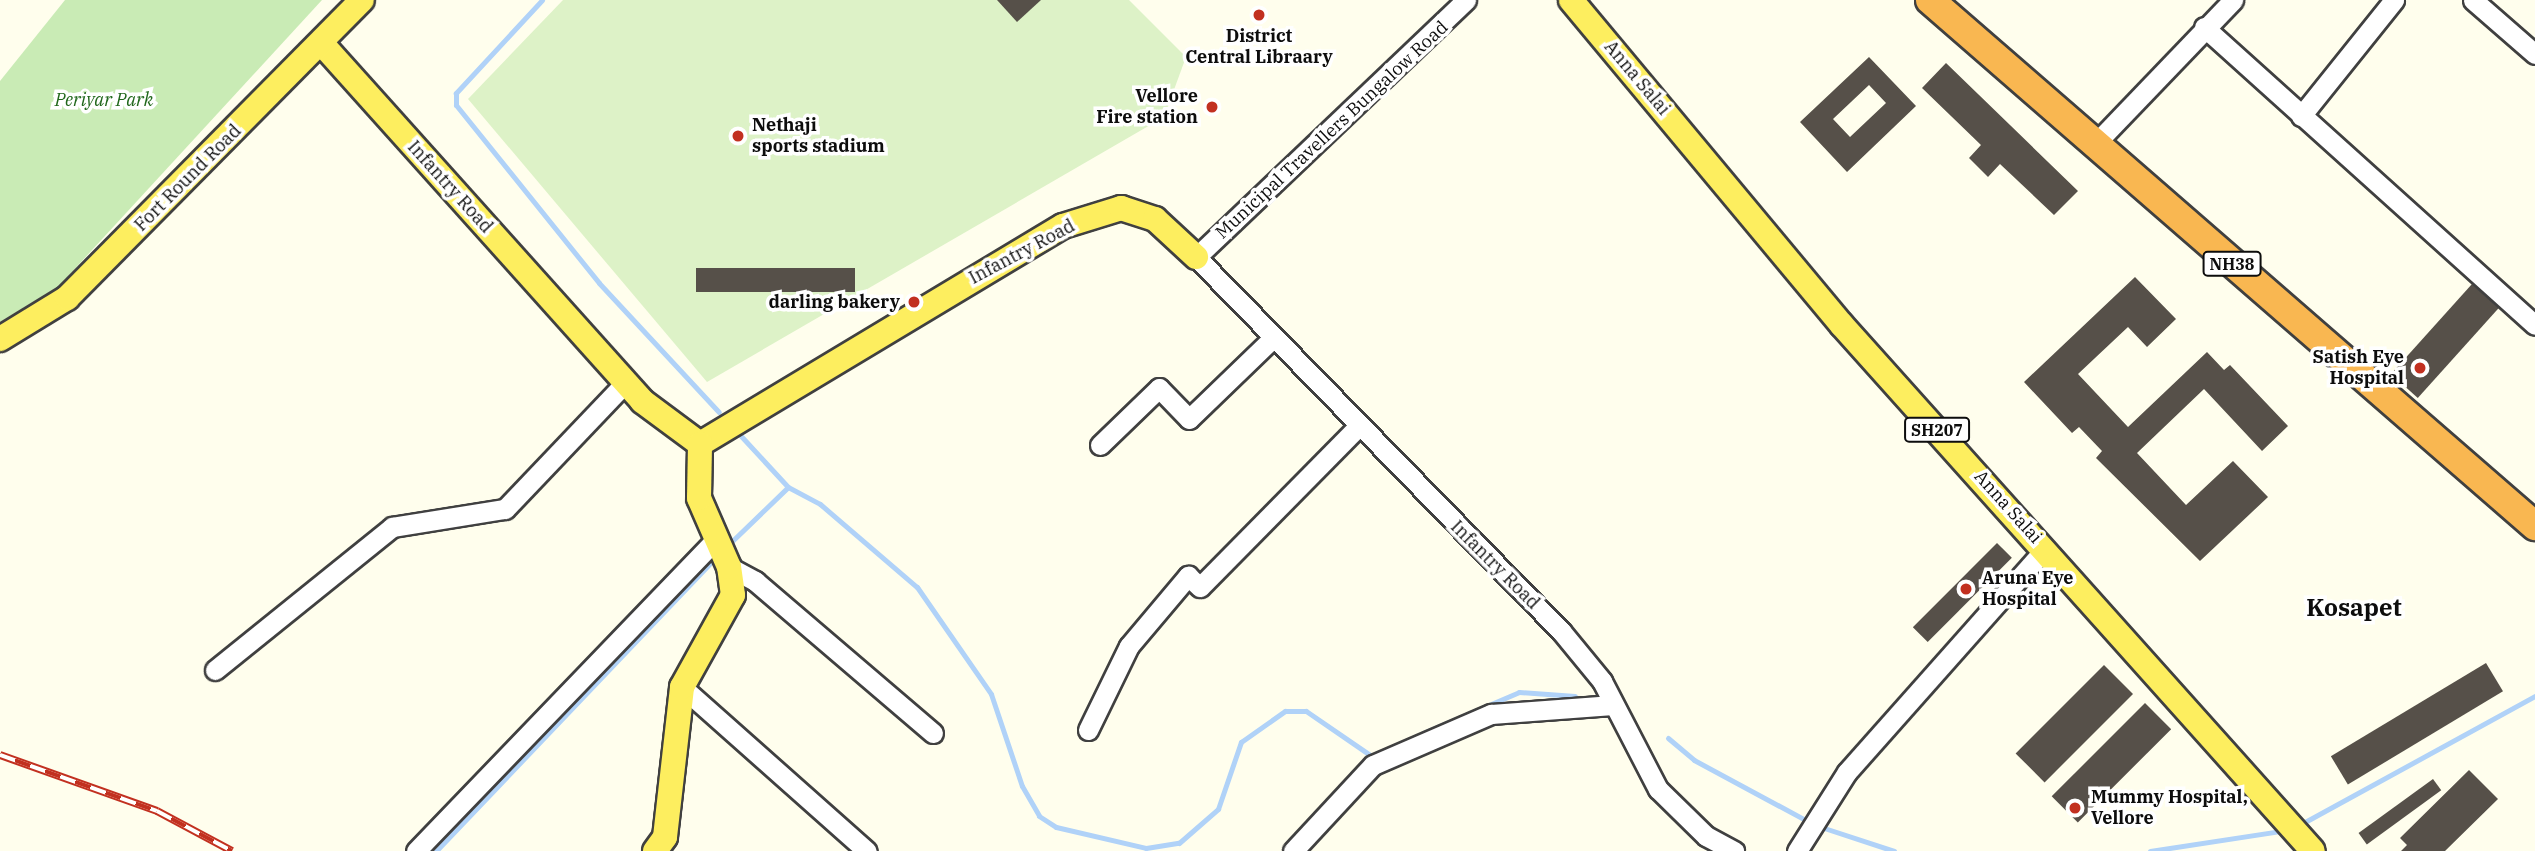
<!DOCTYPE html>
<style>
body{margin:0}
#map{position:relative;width:2535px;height:851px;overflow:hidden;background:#fffeed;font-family:"IBM Plex Serif",serif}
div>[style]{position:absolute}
.green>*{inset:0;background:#c9ebb5}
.pitch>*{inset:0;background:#ddf2c7}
.stream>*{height:5px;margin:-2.5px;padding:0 2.5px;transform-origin:2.5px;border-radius:2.5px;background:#b0d2f8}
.building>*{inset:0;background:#565049;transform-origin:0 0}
.roads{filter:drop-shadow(2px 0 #404040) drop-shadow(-2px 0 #404040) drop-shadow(0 2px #404040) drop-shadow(0 -2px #404040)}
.minor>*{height:19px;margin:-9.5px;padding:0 9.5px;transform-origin:9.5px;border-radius:9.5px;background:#fff}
.major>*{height:24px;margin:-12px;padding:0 12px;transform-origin:12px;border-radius:12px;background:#fdee5f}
.highway>*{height:28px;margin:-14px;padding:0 14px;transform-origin:14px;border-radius:14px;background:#f9b751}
.rail>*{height:8px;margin-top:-4px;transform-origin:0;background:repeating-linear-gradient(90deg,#fff 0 16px,#c23020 0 32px);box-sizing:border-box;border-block:2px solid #c23020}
.dots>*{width:19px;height:19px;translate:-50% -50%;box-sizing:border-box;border:4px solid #fff;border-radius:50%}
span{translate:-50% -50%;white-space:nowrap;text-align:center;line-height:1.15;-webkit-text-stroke:7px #fff;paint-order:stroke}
.shield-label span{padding:2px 5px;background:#fff;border:2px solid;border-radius:5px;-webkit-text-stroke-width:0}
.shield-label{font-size:16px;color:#0d0d0d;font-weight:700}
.poi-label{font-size:18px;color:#0d0d0d;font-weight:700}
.right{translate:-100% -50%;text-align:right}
.left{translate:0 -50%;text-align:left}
.street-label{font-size:18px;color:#0d0d0d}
.park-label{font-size:18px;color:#20671b;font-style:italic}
.district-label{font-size:24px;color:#0d0d0d;font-weight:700}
</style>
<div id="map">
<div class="green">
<i style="clip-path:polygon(65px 0,322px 0,58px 287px,0 322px,0 81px)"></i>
</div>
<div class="pitch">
<i style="clip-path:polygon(563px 0,1129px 0,1186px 57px,1164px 117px,707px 382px,468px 99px)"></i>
</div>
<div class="stream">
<i style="left:542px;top:0;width:127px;rotate:132.8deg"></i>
<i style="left:456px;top:93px;width:12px;rotate:90deg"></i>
<i style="left:456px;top:105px;width:228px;rotate:51.2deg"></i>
<i style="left:599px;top:283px;width:176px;rotate:47.1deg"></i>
<i style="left:741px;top:436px;width:69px;rotate:47.3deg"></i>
<i style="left:728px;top:545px;width:83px;rotate:-44deg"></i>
<i style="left:788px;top:487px;width:36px;rotate:28deg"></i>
<i style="left:820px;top:504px;width:128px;rotate:40.6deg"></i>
<i style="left:917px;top:587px;width:130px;rotate:55.3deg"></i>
<i style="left:991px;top:694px;width:97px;rotate:71.4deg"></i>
<i style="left:1022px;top:786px;width:34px;rotate:60deg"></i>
<i style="left:1039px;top:816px;width:20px;rotate:33deg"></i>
<i style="left:1056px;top:827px;width:92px;rotate:13.1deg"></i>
<i style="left:1146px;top:848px;width:33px;rotate:-9deg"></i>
<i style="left:1179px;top:843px;width:52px;rotate:-41.1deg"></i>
<i style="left:1218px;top:809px;width:71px;rotate:-71.1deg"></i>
<i style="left:1241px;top:742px;width:54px;rotate:-35.2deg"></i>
<i style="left:1285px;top:711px;width:21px"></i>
<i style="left:1306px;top:711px;width:81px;rotate:34.5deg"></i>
<i style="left:1423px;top:733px;width:104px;rotate:-23.1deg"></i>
<i style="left:1519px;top:692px;width:56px;rotate:4.1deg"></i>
<i style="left:1668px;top:738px;width:34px;rotate:40deg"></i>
<i style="left:1694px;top:760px;width:131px;rotate:28.3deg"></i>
<i style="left:2303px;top:823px;width:264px;rotate:-28.7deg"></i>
<i style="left:1818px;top:826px;width:80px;rotate:18.2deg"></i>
<i style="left:436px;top:851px;width:406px;rotate:-46.4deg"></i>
<i style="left:2150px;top:851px;width:133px;rotate:-8.7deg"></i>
</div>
<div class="building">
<i style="clip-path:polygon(997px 0,1041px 0,1017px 22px)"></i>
<i style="clip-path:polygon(evenodd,1869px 57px,1916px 106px,1847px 172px,1800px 122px,1869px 57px,1869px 85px,1886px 103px,1850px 137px,1833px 119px,1869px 85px)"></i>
<i style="clip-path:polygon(1946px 63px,2078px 191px,2054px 215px,2000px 164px,1988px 177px,1969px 158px,1981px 145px,1922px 88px)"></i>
<i style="left:855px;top:268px;width:24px;height:159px;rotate:90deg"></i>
<i style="clip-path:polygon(2135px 277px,2176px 319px,2147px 347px,2128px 327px,2078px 374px,2128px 427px,2207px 352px,2224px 370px,2230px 365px,2288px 426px,2262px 451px,2204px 389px,2137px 453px,2186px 505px,2233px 461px,2268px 497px,2200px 561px,2096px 458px,2102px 451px,2079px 427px,2072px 433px,2024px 382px)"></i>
<i style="left:2472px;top:284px;width:36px;height:121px;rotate:42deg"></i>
<i style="left:1997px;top:543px;width:21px;height:119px;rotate:45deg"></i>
<i style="left:2486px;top:663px;width:33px;height:181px;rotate:59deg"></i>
<i style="left:2104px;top:665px;width:41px;height:125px;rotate:45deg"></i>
<i style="left:2145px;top:703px;width:37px;height:132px;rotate:45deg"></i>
<i style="clip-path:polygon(2469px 770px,2498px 799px,2445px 851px,2401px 851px,2407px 845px,2400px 838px)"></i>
<i style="left:2433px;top:779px;width:14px;height:92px;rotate:54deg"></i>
</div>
<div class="roads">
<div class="minor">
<i style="left:1466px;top:0;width:373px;rotate:136.4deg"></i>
<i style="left:1196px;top:257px;width:523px;rotate:45.7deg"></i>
<i style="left:1561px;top:631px;width:65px;rotate:50.6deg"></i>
<i style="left:1602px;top:681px;width:122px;rotate:62.6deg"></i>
<i style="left:1658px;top:789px;width:67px;rotate:44.4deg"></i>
<i style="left:1706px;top:836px;width:32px;rotate:28deg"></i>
<i style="left:2473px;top:0;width:82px;rotate:41.1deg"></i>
<i style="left:2204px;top:27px;width:445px;rotate:42deg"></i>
<i style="left:2301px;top:116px;width:149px;rotate:-51.3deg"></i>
<i style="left:2094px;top:145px;width:201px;rotate:-46.2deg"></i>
<i style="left:1100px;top:445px;width:82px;rotate:-44deg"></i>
<i style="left:1159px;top:388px;width:43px;rotate:45.9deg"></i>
<i style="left:1189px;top:419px;width:117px;rotate:-44deg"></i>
<i style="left:729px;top:567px;width:30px;rotate:28deg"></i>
<i style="left:755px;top:581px;width:234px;rotate:40.5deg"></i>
<i style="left:215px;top:670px;width:228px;rotate:-38.9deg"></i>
<i style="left:392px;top:527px;width:114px;rotate:-9.1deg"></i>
<i style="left:505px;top:509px;width:174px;rotate:-46.4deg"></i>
<i style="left:682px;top:687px;width:247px;rotate:41.6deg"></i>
<i style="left:1088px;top:730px;width:93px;rotate:-64deg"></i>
<i style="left:1129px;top:646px;width:92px;rotate:-49.9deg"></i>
<i style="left:1188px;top:576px;width:16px;rotate:43deg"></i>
<i style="left:1200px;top:587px;width:225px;rotate:-45.4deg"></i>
<i style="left:416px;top:851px;width:430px;rotate:-46.1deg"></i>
<i style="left:1293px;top:851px;width:117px;rotate:-47.1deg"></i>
<i style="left:1373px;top:765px;width:129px;rotate:-23.4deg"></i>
<i style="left:1491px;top:714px;width:122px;rotate:-4.2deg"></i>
<i style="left:1797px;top:851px;width:93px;rotate:-57.7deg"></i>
<i style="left:1847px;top:772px;width:298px;rotate:-48.4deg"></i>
</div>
<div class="major">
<i style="left:1571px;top:0;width:422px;rotate:50.2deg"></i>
<i style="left:1841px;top:324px;width:707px;rotate:48.15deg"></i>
<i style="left:323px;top:45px;width:478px;rotate:48.1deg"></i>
<i style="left:642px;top:401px;width:72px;rotate:36.6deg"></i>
<i style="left:700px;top:444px;width:423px;rotate:-31deg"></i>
<i style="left:1063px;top:226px;width:61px;rotate:-17.2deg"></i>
<i style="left:1121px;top:208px;width:36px;rotate:18deg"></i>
<i style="left:1155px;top:219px;width:56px;rotate:42.8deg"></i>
<i style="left:0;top:339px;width:79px;rotate:-31.5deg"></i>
<i style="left:67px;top:298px;width:419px;rotate:-45.3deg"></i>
<i style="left:655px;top:851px;width:17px;rotate:-54deg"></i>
<i style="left:665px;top:837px;width:151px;rotate:-83.5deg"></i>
<i style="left:682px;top:687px;width:105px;rotate:-61deg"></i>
<i style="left:733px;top:595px;width:28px;rotate:-98deg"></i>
<i style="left:729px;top:567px;width:75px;rotate:-113.5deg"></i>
<i style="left:699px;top:498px;width:54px;rotate:-88.9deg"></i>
</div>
<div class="highway">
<i style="left:1930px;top:0;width:802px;rotate:41deg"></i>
</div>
</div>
<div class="rail">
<i style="left:0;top:755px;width:167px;rotate:19.6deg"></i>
<i style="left:157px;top:811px;width:85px;rotate:28.1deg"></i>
</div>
<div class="dots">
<i style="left:1259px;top:15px;background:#c23020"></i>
<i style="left:1212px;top:107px;background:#c23020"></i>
<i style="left:738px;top:136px;background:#c23020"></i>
<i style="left:914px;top:302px;background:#c23020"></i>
<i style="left:2420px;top:368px;background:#c23020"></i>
<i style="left:1966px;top:589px;background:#c23020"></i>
<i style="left:2075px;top:808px;background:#c23020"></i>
</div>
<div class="shield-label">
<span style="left:2232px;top:264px">NH38</span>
<span style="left:1937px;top:430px">SH207</span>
</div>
<div class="poi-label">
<span style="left:1259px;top:47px">District<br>Central Libraary</span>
<span class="right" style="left:1198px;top:107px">Vellore<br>Fire station</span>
<span class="left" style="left:752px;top:136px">Nethaji<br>sports stadium</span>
<span class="right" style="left:900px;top:302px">darling bakery</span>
<span class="right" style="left:2404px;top:368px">Satish Eye<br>Hospital</span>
<span class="left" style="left:1982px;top:589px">Aruna Eye<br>Hospital</span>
<span class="left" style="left:2091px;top:808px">Mummy Hospital,<br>Vellore</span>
</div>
<div class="street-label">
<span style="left:1637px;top:78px;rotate:50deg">Anna Salai</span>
<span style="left:1332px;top:130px;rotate:-43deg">Municipal Travellers Bungalow Road</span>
<span style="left:188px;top:178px;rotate:-45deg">Fort Round Road</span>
<span style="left:450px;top:187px;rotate:48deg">Infantry Road</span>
<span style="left:1022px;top:252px;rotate:-28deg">Infantry Road</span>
<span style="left:2008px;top:507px;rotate:48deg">Anna Salai</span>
<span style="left:1495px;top:565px;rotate:45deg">Infantry Road</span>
</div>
<div class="park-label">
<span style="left:104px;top:100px">Periyar Park</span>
</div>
<div class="district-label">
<span style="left:2354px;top:608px">Kosapet</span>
</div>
</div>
